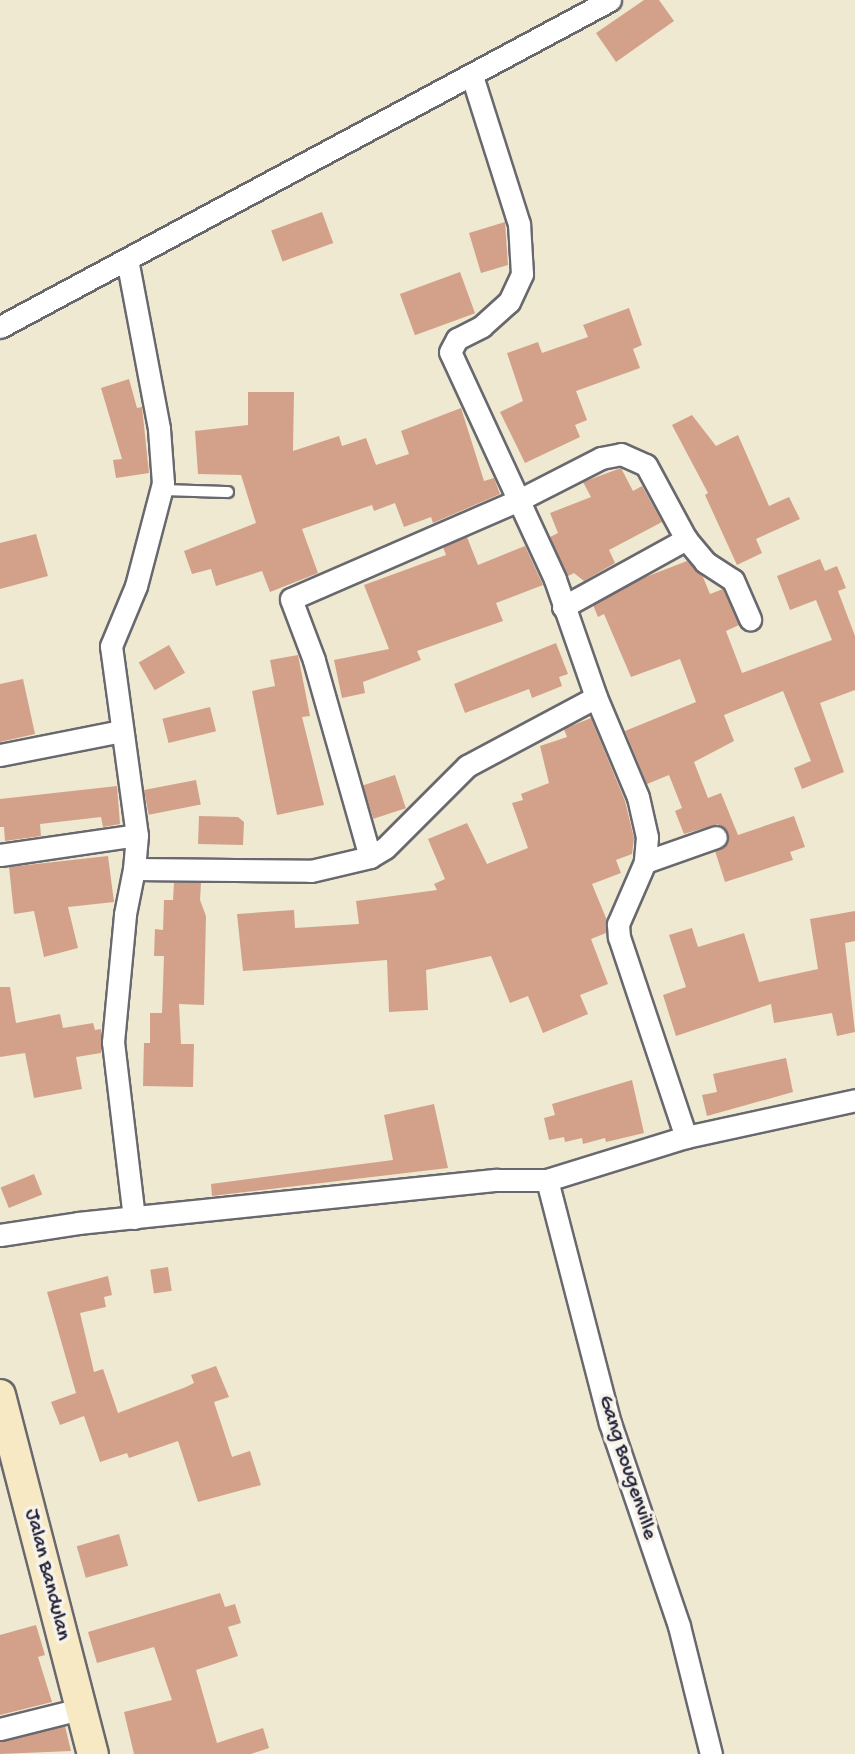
<!DOCTYPE html>
<style>
body{margin:0}
#map{position:relative;width:855px;height:1754px;overflow:hidden;background:#eee9d0;font-family:"Gochi Hand",sans-serif}
div>[style]{position:absolute}
.building>*{inset:0;background:#d3a18a;transform-origin:0 0}
.roads{filter:drop-shadow(2px 0 #69686f) drop-shadow(-2px 0 #69686f) drop-shadow(0 2px #69686f) drop-shadow(0 -2px #69686f)}
.lane>*{height:10px;margin:-5px;padding:0 5px;transform-origin:5px;border-radius:5px;background:#fff}
.street>*{height:21px;margin:-10.5px;padding:0 10.5px;transform-origin:10.5px;border-radius:10.5px;background:#fff}
.secondary>*{height:30px;margin:-15px;padding:0 15px;transform-origin:15px;border-radius:15px;background:#f6e9c3}
span{translate:-50% -50%;white-space:nowrap;text-align:center;line-height:1.15;-webkit-text-stroke:7px #f7f3e8;paint-order:stroke}
.street-label{font-size:21px;color:#22223b}
</style>
<div id="map">
<div class="building">
<i style="clip-path:polygon(644px 0,659px 0,674px 21px,616px 62px,596px 33px)"></i>
<i style="left:322px;top:212px;width:33px;height:54px;rotate:70deg"></i>
<i style="clip-path:polygon(505px 222px,508px 265px,481px 273px,469px 233px)"></i>
<i style="left:460px;top:272px;width:44px;height:64px;rotate:70deg"></i>
<i style="clip-path:polygon(629px 308px,642px 345px,633px 349px,640px 368px,576px 391px,587px 420px,575px 425px,580px 437px,525px 463px,500px 412px,523px 401px,507px 353px,538px 342px,542px 353px,588px 337px,583px 325px)"></i>
<i style="clip-path:polygon(129px 379px,137px 408px,142px 407px,149px 473px,116px 478px,113px 460px,122px 459px,101px 388px)"></i>
<i style="clip-path:polygon(248px 392px,294px 392px,293px 451px,339px 436px,342px 446px,366px 438px,376px 465px,409px 454px,401px 431px,461px 408px,484px 481px,494px 478px,500px 494px,433px 523px,431px 517px,404px 527px,395px 503px,374px 511px,372px 505px,302px 529px,318px 573px,270px 592px,262px 571px,216px 586px,211px 569px,192px 574px,184px 551px,256px 523px,241px 475px,198px 474px,195px 431px,248px 425px)"></i>
<i style="clip-path:polygon(692px 415px,716px 446px,738px 435px,769px 506px,789px 497px,800px 519px,756px 539px,762px 553px,737px 565px,705px 495px,708px 493px,672px 425px)"></i>
<i style="clip-path:polygon(621px 468px,633px 491px,642px 486px,662px 522px,609px 550px,615px 563px,584px 581px,574px 573px,568px 576px,550px 537px,558px 533px,550px 513px,591px 497px,583px 482px)"></i>
<i style="clip-path:polygon(36px 534px,48px 576px,0 589px,0 543px)"></i>
<i style="clip-path:polygon(467px 537px,478px 565px,525px 546px,543px 585px,496px 603px,503px 621px,417px 651px,421px 660px,363px 682px,365px 693px,342px 698px,334px 660px,389px 649px,364px 585px,446px 555px,443px 547px)"></i>
<i style="clip-path:polygon(820px 559px,825px 571px,837px 566px,846px 588px,838px 591px,855px 636px,855px 690px,820px 703px,844px 772px,802px 789px,794px 768px,811px 761px,783px 691px,724px 715px,734px 741px,694px 762px,708px 798px,721px 793px,738px 835px,794px 816px,805px 847px,790px 852px,793px 860px,725px 882px,715px 851px,726px 845px,728px 832px,718px 824px,684px 834px,675px 811px,682px 808px,669px 775px,647px 784px,625px 731px,696px 702px,680px 659px,631px 677px,604px 614px,598px 617px,593px 605px,643px 578px,687px 561px,703px 577px,710px 594px,723px 589px,739px 625px,726px 631px,742px 673px,832px 640px,816px 600px,790px 610px,777px 576px)"></i>
<i style="clip-path:polygon(556px 643px,568px 674px,559px 677px,562px 686px,532px 698px,529px 689px,465px 713px,454px 684px)"></i>
<i style="left:169px;top:645px;width:32px;height:35px;rotate:60deg"></i>
<i style="clip-path:polygon(298px 655px,310px 716px,302px 717px,324px 805px,277px 815px,252px 691px,275px 686px,270px 660px)"></i>
<i style="clip-path:polygon(23px 679px,35px 734px,0 742px,0 684px)"></i>
<i style="left:210px;top:707px;width:25px;height:49px;rotate:76deg"></i>
<i style="clip-path:polygon(591px 718px,625px 801px,634px 838px,632px 854px,616px 860px,621px 873px,592px 884px,606px 918px,606px 933px,591px 939px,608px 984px,580px 995px,588px 1014px,543px 1033px,528px 996px,510px 1003px,491px 956px,426px 970px,428px 1010px,389px 1012px,387px 960px,243px 971px,237px 914px,294px 910px,295px 928px,359px 924px,356px 901px,437px 890px,434px 884px,445px 879px,428px 839px,467px 823px,487px 864px,528px 848px,512px 803px,523px 800px,521px 794px,549px 783px,540px 746px,567px 737px,564px 729px)"></i>
<i style="left:395px;top:775px;width:35px;height:34px;rotate:72deg"></i>
<i style="left:196px;top:780px;width:25px;height:53px;rotate:79deg"></i>
<i style="clip-path:polygon(117px 786px,120px 824px,103px 827px,101px 817px,40px 824px,41px 836px,5px 841px,4px 827px,0 827px,0 799px)"></i>
<i style="clip-path:polygon(199px 816px,238px 817px,244px 822px,243px 845px,198px 844px)"></i>
<i style="clip-path:polygon(108px 856px,114px 902px,68px 907px,78px 948px,44px 957px,34px 911px,14px 914px,9px 867px)"></i>
<i style="clip-path:polygon(174px 883px,201px 883px,200px 900px,206px 916px,204px 1005px,179px 1004px,181px 1044px,194px 1044px,193px 1087px,143px 1086px,144px 1043px,150px 1043px,150px 1013px,162px 1013px,164px 956px,154px 956px,155px 929px,163px 930px,164px 900px,173px 900px)"></i>
<i style="clip-path:polygon(855px 911px,855px 941px,845px 943px,855px 1032px,837px 1036px,832px 1013px,774px 1023px,771px 1004px,676px 1036px,663px 995px,686px 987px,669px 935px,692px 928px,698px 947px,744px 933px,759px 982px,818px 969px,810px 919px)"></i>
<i style="clip-path:polygon(0 987px,10px 987px,16px 1023px,60px 1014px,63px 1028px,93px 1023px,95px 1030px,101px 1029px,101px 1053px,76px 1057px,82px 1089px,34px 1098px,25px 1053px,0 1057px)"></i>
<i style="clip-path:polygon(786px 1058px,793px 1092px,707px 1116px,702px 1095px,717px 1092px,713px 1074px)"></i>
<i style="clip-path:polygon(632px 1080px,644px 1133px,606px 1142px,605px 1138px,583px 1144px,582px 1138px,565px 1142px,564px 1137px,549px 1140px,544px 1118px,555px 1115px,552px 1104px)"></i>
<i style="clip-path:polygon(434px 1104px,448px 1168px,212px 1196px,211px 1184px,393px 1160px,384px 1115px)"></i>
<i style="left:34px;top:1174px;width:22px;height:36px;rotate:68deg"></i>
<i style="left:168px;top:1267px;width:24px;height:18px;rotate:81deg"></i>
<i style="clip-path:polygon(108px 1276px,112px 1295px,104px 1297px,106px 1307px,80px 1313px,94px 1372px,103px 1369px,118px 1413px,186px 1387px,194px 1383px,191px 1375px,216px 1366px,229px 1397px,214px 1402px,232px 1457px,250px 1451px,261px 1485px,198px 1502px,178px 1441px,129px 1458px,127px 1453px,100px 1462px,84px 1416px,60px 1425px,51px 1402px,76px 1393px,47px 1292px)"></i>
<i style="left:119px;top:1534px;width:33px;height:44px;rotate:74deg"></i>
<i style="clip-path:polygon(220px 1593px,225px 1607px,235px 1604px,241px 1623px,228px 1627px,238px 1656px,196px 1670px,217px 1743px,263px 1728px,269px 1748px,251px 1754px,134px 1754px,124px 1712px,172px 1700px,154px 1647px,97px 1663px,88px 1632px)"></i>
<i style="clip-path:polygon(36px 1625px,45px 1655px,38px 1657px,52px 1702px,0 1715px,0 1635px)"></i>
<i style="clip-path:polygon(65px 1726px,71px 1751px,0 1754px,0 1742px)"></i>
</div>
<div class="roads">
<div class="lane">
<i style="left:161px;top:490px;width:67px;rotate:1.7deg"></i>
</div>
<div class="street">
<i style="left:127px;top:259px;width:173px;rotate:79.3deg"></i>
<i style="left:159px;top:429px;width:54px;rotate:85.8deg"></i>
<i style="left:163px;top:483px;width:106px;rotate:104.7deg"></i>
<i style="left:136px;top:586px;width:65px;rotate:112.6deg"></i>
<i style="left:111px;top:646px;width:191px;rotate:82.2deg"></i>
<i style="left:137px;top:835px;width:34px;rotate:95deg"></i>
<i style="left:0;top:327px;width:692px;rotate:-28.19deg"></i>
<i style="left:563px;top:607px;width:141px;rotate:-28.9deg"></i>
<i style="left:686px;top:539px;width:30px;rotate:50deg"></i>
<i style="left:705px;top:562px;width:33px;rotate:33deg"></i>
<i style="left:733px;top:580px;width:43px;rotate:66.4deg"></i>
<i style="left:596px;top:697px;width:108px;rotate:67.2deg"></i>
<i style="left:638px;top:797px;width:41px;rotate:77.3deg"></i>
<i style="left:647px;top:837px;width:25px;rotate:95deg"></i>
<i style="left:645px;top:862px;width:68px;rotate:113.5deg"></i>
<i style="left:618px;top:924px;width:13px;rotate:86deg"></i>
<i style="left:619px;top:937px;width:211px;rotate:71.5deg"></i>
<i style="left:0;top:755px;width:123px;rotate:-11.2deg"></i>
<i style="left:0;top:855px;width:138px;rotate:-8.3deg"></i>
<i style="left:370px;top:857px;width:17px;rotate:-31deg"></i>
<i style="left:385px;top:848px;width:116px;rotate:-45deg"></i>
<i style="left:467px;top:766px;width:146px;rotate:-28.1deg"></i>
<i style="left:596px;top:697px;width:125px;rotate:-109.2deg"></i>
<i style="left:555px;top:579px;width:250px;rotate:-114.8deg"></i>
<i style="left:450px;top:352px;width:15px;rotate:-62deg"></i>
<i style="left:457px;top:339px;width:28px;rotate:-27deg"></i>
<i style="left:482px;top:326px;width:36px;rotate:-42deg"></i>
<i style="left:509px;top:302px;width:31px;rotate:-65deg"></i>
<i style="left:522px;top:274px;width:50px;rotate:-93.4deg"></i>
<i style="left:519px;top:224px;width:155px;rotate:-107.6deg"></i>
<i style="left:645px;top:862px;width:75px;rotate:-19.4deg"></i>
<i style="left:547px;top:1180px;width:251px;rotate:75.5deg"></i>
<i style="left:610px;top:1423px;width:214px;rotate:71.2deg"></i>
<i style="left:679px;top:1626px;width:132px;rotate:76deg"></i>
<i style="left:134px;top:1218px;width:177px;rotate:-96.8deg"></i>
<i style="left:113px;top:1042px;width:129px;rotate:-84.6deg"></i>
<i style="left:125px;top:914px;width:46px;rotate:-78.7deg"></i>
<i style="left:134px;top:869px;width:177px;rotate:0.6deg"></i>
<i style="left:311px;top:871px;width:61px;rotate:-13.3deg"></i>
<i style="left:370px;top:857px;width:205px;rotate:-105.9deg"></i>
<i style="left:314px;top:660px;width:65px;rotate:-110.7deg"></i>
<i style="left:291px;top:599px;width:249px;rotate:-23.5deg"></i>
<i style="left:519px;top:500px;width:92px;rotate:-27.1deg"></i>
<i style="left:601px;top:458px;width:20px;rotate:-11deg"></i>
<i style="left:621px;top:454px;width:27px;rotate:24deg"></i>
<i style="left:646px;top:465px;width:84px;rotate:61.6deg"></i>
<i style="left:0;top:1235px;width:79px;rotate:-8.7deg"></i>
<i style="left:78px;top:1223px;width:421px;rotate:-5.9deg"></i>
<i style="left:497px;top:1180px;width:50px"></i>
<i style="left:547px;top:1180px;width:145px;rotate:-17.2deg"></i>
<i style="left:686px;top:1137px;width:173px;rotate:-12.3deg"></i>
<i style="left:0;top:1729px;width:82px;rotate:-14deg"></i>
</div>
<div class="secondary">
<i style="left:0;top:1395px;width:371px;rotate:75.5deg"></i>
</div>
</div>
<div class="street-label">
<span style="left:626px;top:1468px;rotate:72deg">Gang Bougenville</span>
<span style="left:46px;top:1575px;rotate:76deg">Jalan Bandulan</span>
</div>
</div>
